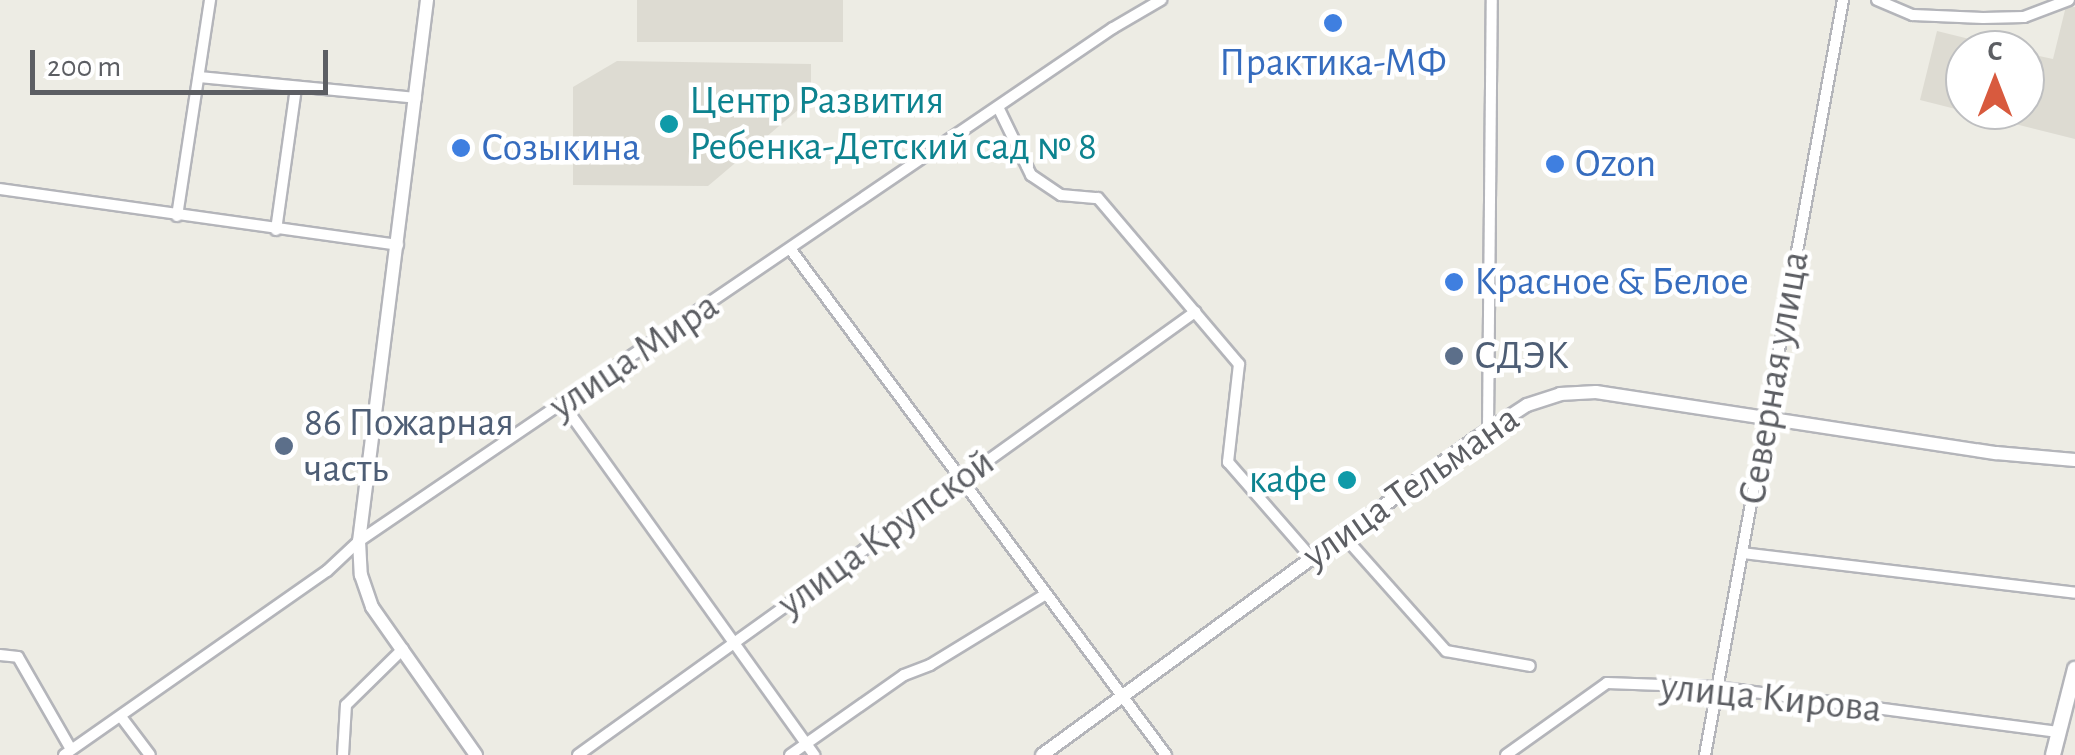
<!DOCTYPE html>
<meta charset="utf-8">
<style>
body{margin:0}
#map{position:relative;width:2075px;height:755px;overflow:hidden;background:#edece4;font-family:"Alegreya Sans",sans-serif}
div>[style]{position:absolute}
.education>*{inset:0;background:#dddbd2;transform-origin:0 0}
.roads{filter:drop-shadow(2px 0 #b4b5ba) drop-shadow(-2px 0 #b4b5ba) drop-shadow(0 2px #b4b5ba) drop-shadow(0 -2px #b4b5ba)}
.minor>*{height:10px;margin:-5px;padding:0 5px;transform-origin:5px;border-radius:5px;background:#fff}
.tertiary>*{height:12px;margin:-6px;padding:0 6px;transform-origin:6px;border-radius:6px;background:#fff}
.secondary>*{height:14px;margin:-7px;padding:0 7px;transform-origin:7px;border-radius:7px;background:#fff}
.dots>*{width:28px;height:28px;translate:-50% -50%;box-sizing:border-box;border:5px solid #fff;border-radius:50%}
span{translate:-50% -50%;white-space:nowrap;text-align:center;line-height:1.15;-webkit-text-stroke:9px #fff;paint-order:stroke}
.shop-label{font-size:40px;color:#366cbe}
.left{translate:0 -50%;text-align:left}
.culture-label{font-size:40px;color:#0d838f}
.right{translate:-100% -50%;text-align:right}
.street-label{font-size:40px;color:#5c5e63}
.service-label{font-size:40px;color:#4e5e75}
.north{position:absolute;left:1945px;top:30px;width:100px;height:100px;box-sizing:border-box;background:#fff;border:2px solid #bebfc1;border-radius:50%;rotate:0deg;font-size:28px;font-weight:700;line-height:40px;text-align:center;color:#5c5e63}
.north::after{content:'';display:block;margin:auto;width:35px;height:45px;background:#d85a3e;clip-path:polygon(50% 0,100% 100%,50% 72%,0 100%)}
.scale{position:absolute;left:30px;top:50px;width:298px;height:45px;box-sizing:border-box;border:5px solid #5c5e63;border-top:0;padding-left:12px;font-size:30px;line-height:35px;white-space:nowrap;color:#5c5e63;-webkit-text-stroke:8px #fff;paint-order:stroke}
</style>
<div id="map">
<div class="education">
<i style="left:637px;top:0;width:206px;height:42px"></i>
<i style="clip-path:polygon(2066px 6px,2075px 7px,2075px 139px,1920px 100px,1937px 31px,2014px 50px,1965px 50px,1965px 110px,2025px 110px,2025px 53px,2053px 59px)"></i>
<i style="clip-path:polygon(617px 61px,811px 64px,811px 99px,708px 186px,573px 185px,573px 87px)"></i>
</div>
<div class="roads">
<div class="minor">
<i style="left:1877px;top:0;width:39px;rotate:23deg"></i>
<i style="left:1913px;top:15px;width:70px;rotate:2.5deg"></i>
<i style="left:1983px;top:18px;width:41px;rotate:-1.4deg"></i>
<i style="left:2024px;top:17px;width:48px;rotate:-20.7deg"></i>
<i style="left:199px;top:77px;width:218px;rotate:5.5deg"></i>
<i style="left:998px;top:107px;width:76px;rotate:64.1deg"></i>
<i style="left:1031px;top:175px;width:36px;rotate:34deg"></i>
<i style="left:1061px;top:195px;width:37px;rotate:5deg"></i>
<i style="left:1098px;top:198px;width:218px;rotate:49.7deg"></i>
<i style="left:1239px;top:364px;width:99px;rotate:96.4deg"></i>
<i style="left:1228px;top:462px;width:125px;rotate:48.9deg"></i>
<i style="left:0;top:189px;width:402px;rotate:8deg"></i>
<i style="left:177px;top:216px;width:219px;rotate:-81.3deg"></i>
<i style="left:276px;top:230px;width:144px;rotate:-82deg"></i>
<i style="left:791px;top:250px;width:629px;rotate:53.4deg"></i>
<i style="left:563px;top:404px;width:432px;rotate:54.4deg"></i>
<i style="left:1488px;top:430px;width:430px;rotate:-89.5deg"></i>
<i style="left:1341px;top:533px;width:158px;rotate:48.3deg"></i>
<i style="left:1446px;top:651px;width:85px;rotate:10.1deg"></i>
<i style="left:1742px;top:553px;width:335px;rotate:6.8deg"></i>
<i style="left:0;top:655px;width:18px;rotate:6deg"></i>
<i style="left:18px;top:657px;width:106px;rotate:60.1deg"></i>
<i style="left:122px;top:718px;width:46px;rotate:52.9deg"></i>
<i style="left:64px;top:755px;width:321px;rotate:-35deg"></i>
<i style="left:327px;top:571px;width:44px;rotate:-43.2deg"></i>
<i style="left:359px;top:541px;width:912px;rotate:-34.23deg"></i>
<i style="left:1113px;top:28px;width:56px;rotate:-30.3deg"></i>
<i style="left:343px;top:755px;width:50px;rotate:-86.6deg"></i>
<i style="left:346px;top:705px;width:80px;rotate:-44.5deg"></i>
<i style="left:578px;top:755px;width:760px;rotate:-35.68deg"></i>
<i style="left:790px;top:755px;width:139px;rotate:-35.1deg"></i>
<i style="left:904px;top:675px;width:28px;rotate:-21deg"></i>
<i style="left:930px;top:665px;width:136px;rotate:-31.5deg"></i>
<i style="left:1506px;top:755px;width:124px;rotate:-35.5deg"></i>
<i style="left:1607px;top:683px;width:109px;rotate:2.1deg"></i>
<i style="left:1716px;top:687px;width:345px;rotate:7.5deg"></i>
<i style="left:1705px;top:755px;width:768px;rotate:-79.64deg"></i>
</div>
<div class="tertiary">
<i style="left:427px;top:0;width:545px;rotate:97.16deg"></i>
<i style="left:359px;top:541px;width:34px;rotate:87deg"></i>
<i style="left:361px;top:575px;width:34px;rotate:71deg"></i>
<i style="left:372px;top:607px;width:181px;rotate:54.9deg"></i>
<i style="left:1042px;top:755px;width:536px;rotate:-36.12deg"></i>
<i style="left:1475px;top:439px;width:62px;rotate:-33.2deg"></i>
<i style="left:1527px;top:405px;width:35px;rotate:-18deg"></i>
<i style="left:1560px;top:394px;width:36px;rotate:-3deg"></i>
<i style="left:1596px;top:392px;width:405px;rotate:8.7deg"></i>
<i style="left:1996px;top:453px;width:79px;rotate:5.1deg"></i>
</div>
<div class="secondary">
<i style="left:2053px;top:755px;width:89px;rotate:-75.7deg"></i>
</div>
</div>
<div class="dots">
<i style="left:1333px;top:23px;background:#3f7fe0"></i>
<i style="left:669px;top:124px;background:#0f9aa8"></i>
<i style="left:461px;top:148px;background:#3f7fe0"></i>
<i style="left:1555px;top:164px;background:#3f7fe0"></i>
<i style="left:1454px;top:282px;background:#3f7fe0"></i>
<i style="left:1454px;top:356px;background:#5c6f8a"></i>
<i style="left:284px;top:446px;background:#5c6f8a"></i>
<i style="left:1347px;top:480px;background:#0f9aa8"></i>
</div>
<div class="shop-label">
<span style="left:1333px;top:63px">Практика-МФ</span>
<span class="left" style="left:481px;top:148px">Созыкина</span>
<span class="left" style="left:1575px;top:164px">Ozon</span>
<span class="left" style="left:1474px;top:282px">Красное &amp; Белое</span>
</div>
<div class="culture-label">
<span class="left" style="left:689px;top:124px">Центр Развития<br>Ребенка-Детский сад № 8</span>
<span class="right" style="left:1327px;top:480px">кафе</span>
</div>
<div class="street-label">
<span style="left:634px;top:356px;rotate:-34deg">улица Мира</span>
<span style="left:1774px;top:378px;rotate:-80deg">Северная улица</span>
<span style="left:1411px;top:487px;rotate:-35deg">улица Тельмана</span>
<span style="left:886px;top:533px;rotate:-36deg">улица Крупской</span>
<span style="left:1771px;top:698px;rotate:6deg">улица Кирова</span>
</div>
<div class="service-label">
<span class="left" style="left:1474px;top:356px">СДЭК</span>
<span class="left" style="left:304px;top:446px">86 Пожарная<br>часть</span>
</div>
<div class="north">С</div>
<div class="scale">200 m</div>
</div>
